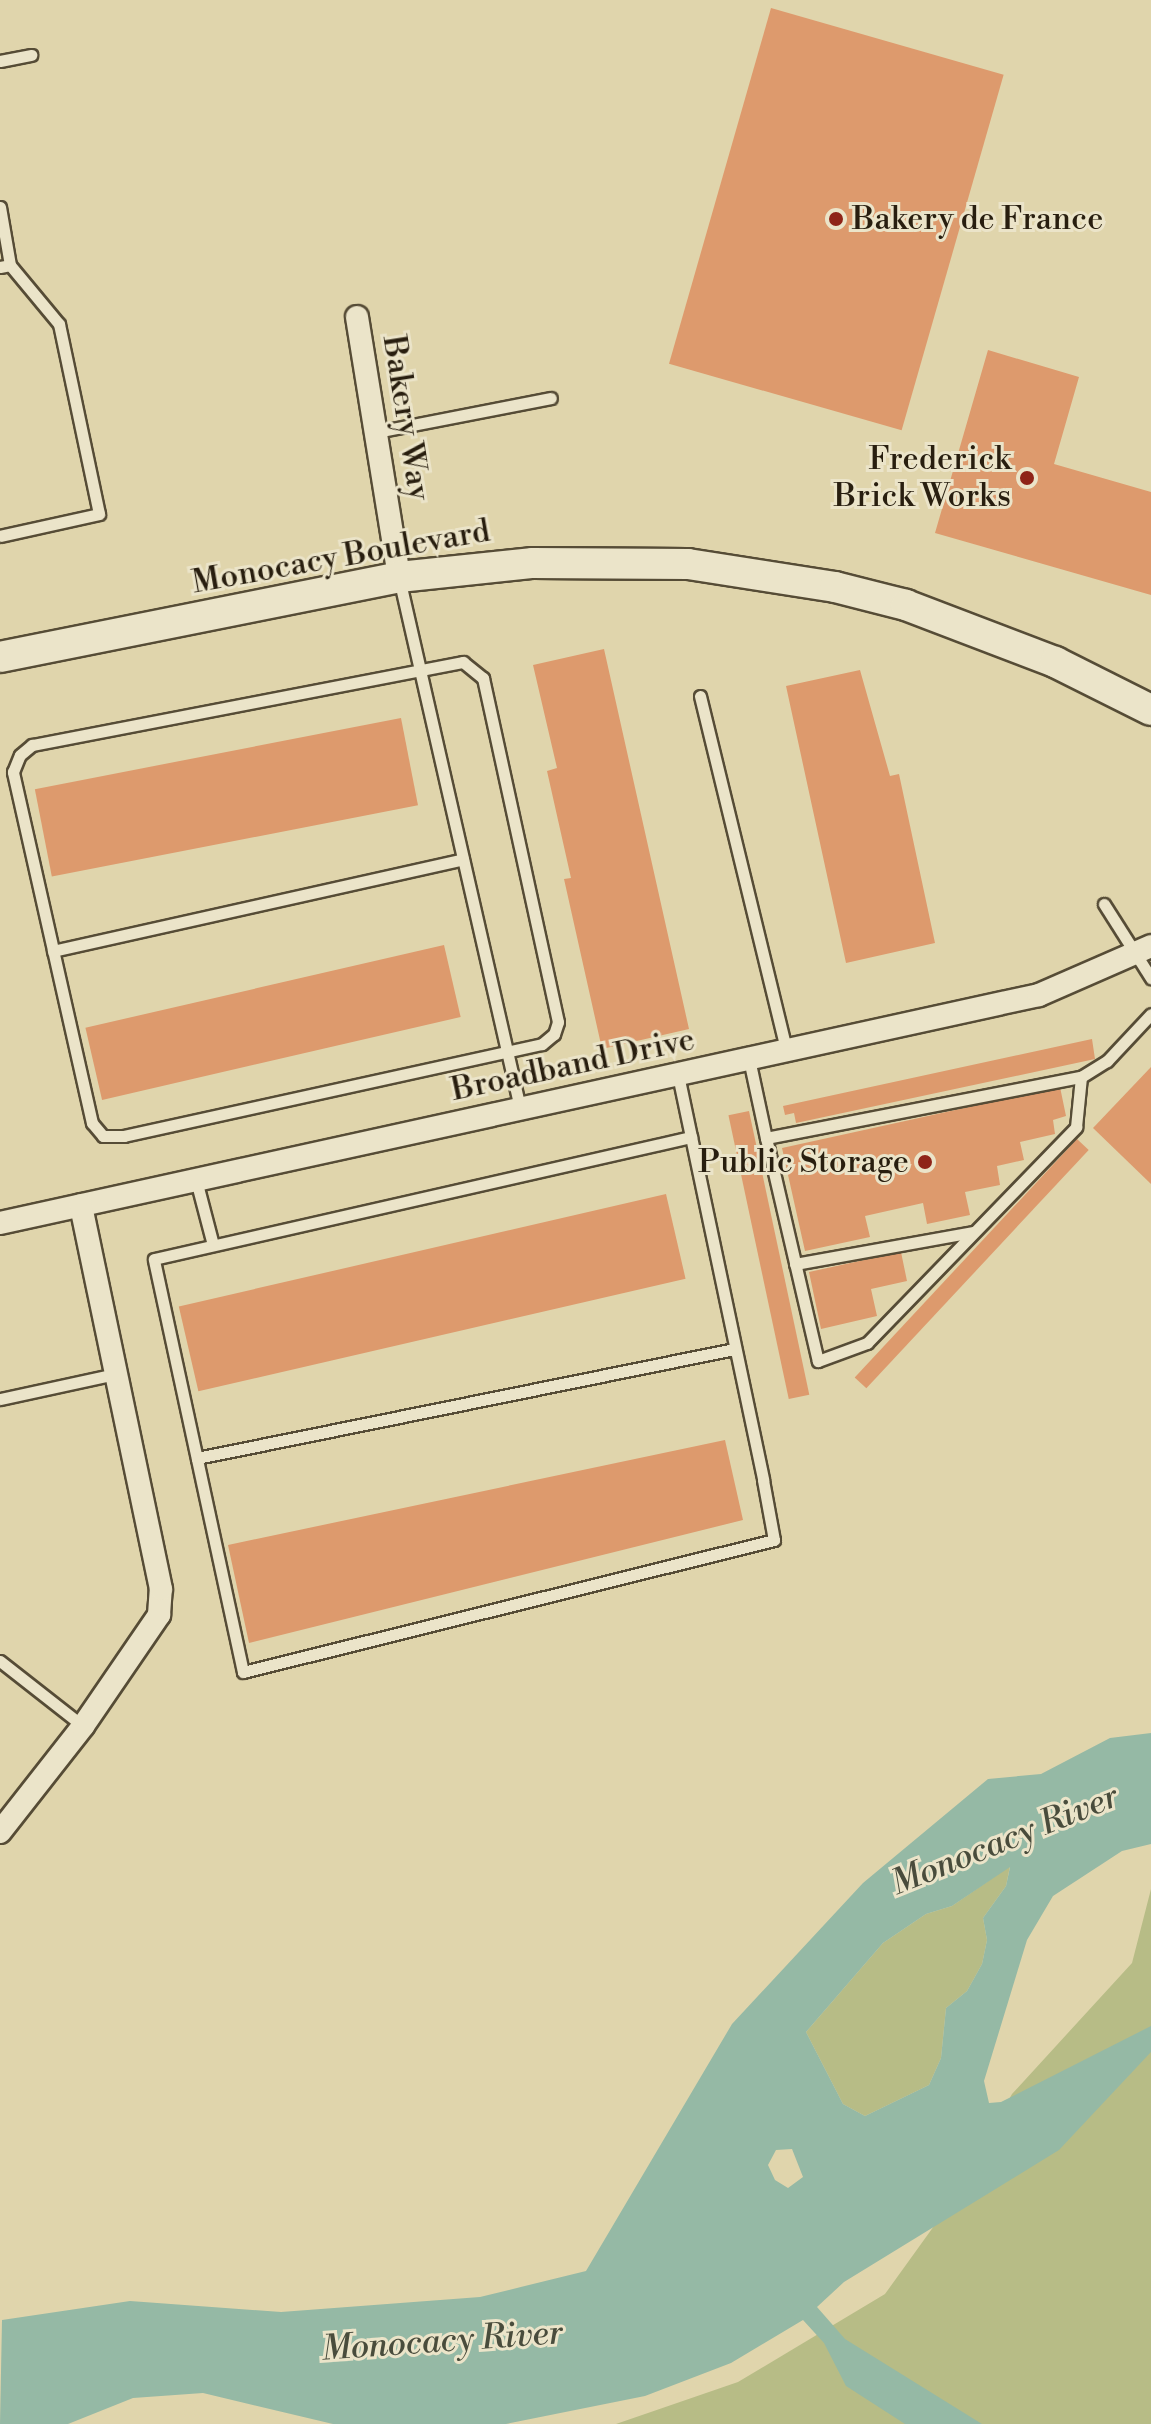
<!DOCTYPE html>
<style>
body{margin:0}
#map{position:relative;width:1151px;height:2424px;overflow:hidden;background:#e0d5ac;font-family:"Libre Bodoni",serif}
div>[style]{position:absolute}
.green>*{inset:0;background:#b7bc86}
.water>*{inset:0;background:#95b9a5}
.building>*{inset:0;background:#dd9a6d;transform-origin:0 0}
.roads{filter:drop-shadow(2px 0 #564c36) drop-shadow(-2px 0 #564c36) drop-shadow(0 2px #564c36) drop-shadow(0 -2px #564c36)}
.service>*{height:11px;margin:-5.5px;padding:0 5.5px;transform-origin:5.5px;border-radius:5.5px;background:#ebe4c9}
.minor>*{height:22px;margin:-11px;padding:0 11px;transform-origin:11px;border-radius:11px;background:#ebe4c9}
.secondary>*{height:30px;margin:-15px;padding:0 15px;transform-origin:15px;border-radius:15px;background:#ebe4c9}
.dots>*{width:22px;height:22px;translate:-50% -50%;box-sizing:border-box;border:4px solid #ebe4c9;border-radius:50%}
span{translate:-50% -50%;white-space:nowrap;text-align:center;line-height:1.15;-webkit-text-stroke:6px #ebe4c9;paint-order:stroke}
.poi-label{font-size:32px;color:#281e0f}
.left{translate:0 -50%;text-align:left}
.right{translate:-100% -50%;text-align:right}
.street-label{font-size:32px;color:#281e0f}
.water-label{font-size:34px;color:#494c3c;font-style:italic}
</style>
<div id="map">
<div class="green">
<i style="clip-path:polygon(1010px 1866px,1006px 1886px,983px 1918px,987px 1940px,982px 1964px,967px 1991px,946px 2008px,941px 2058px,929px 2085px,865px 2116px,843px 2104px,806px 2032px,883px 1943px,926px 1914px,952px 1906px)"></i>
<i style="clip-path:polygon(1151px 1889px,1151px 2424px,616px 2424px,738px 2382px,885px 2294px,952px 2201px,1012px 2094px,1132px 1963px)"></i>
</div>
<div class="water">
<i style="clip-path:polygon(evenodd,1151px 1733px,1151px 1844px,1122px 1851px,1053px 1896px,1027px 1940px,984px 2081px,989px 2103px,1001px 2102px,1151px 2026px,1151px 2052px,1059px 2150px,844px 2282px,817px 2307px,845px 2339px,982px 2424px,905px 2424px,846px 2386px,824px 2343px,803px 2320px,731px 2363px,645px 2396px,506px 2424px,333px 2424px,203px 2393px,133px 2398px,68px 2424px,0 2424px,2px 2320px,130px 2301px,281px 2312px,480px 2297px,586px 2271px,732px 2024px,863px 1883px,988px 1779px,1041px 1774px,1110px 1738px,1151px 1733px,1010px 1867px,1006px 1886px,983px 1918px,987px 1940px,982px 1964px,967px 1991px,946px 2008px,941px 2058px,929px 2085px,865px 2116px,843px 2104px,806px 2032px,883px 1943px,926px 1914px,952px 1906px,1010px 1867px,1151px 1733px,792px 2149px,803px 2177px,788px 2188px,775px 2180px,768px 2165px,776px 2150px,792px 2149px)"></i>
</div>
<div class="building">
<i style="left:771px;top:8px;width:242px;height:370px;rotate:16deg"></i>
<i style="clip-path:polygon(988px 350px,1079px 377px,1054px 464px,1151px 492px,1151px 595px,935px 533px)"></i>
<i style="clip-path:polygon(604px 649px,689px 1029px,602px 1049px,564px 879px,571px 878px,547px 771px,557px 768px,533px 665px)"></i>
<i style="clip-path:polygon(860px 670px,890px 776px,899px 774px,935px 943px,846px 963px,786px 686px)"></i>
<i style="left:401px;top:718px;width:89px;height:373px;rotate:79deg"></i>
<i style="left:444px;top:945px;width:74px;height:368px;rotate:77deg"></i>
<i style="clip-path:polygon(1092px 1039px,1095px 1059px,796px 1123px,794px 1113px,785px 1115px,783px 1106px)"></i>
<i style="clip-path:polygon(1151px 1067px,1151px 1184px,1093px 1128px)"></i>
<i style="clip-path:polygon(1060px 1087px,1066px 1116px,1053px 1120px,1055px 1134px,1020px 1142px,1024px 1160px,997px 1166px,1000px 1185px,965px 1192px,970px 1215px,927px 1224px,923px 1203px,865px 1216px,870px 1237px,805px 1251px,782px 1148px)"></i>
<i style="left:749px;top:1111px;width:290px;height:21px;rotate:78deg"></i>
<i style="left:1077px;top:1139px;width:16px;height:326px;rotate:43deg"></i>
<i style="left:666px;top:1194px;width:87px;height:500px;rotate:77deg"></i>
<i style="clip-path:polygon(901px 1252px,907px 1281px,871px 1289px,877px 1316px,821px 1329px,809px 1272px)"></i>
<i style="clip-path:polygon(725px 1440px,743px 1520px,249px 1643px,228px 1545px)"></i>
</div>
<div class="roads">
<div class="service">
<i style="left:0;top:61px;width:32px;rotate:-11deg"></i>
<i style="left:0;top:207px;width:59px;rotate:80.2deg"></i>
<i style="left:0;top:267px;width:10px;rotate:-11deg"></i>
<i style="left:10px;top:265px;width:77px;rotate:50.3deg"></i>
<i style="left:59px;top:324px;width:194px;rotate:78.1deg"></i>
<i style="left:99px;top:514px;width:101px;rotate:167.5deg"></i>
<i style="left:376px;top:432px;width:178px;rotate:-11deg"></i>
<i style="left:399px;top:578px;width:544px;rotate:77.14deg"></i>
<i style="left:463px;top:662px;width:26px;rotate:39deg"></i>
<i style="left:483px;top:678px;width:352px;rotate:77.7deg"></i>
<i style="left:558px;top:1022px;width:13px;rotate:108deg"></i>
<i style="left:554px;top:1034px;width:16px;rotate:140deg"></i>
<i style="left:542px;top:1044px;width:428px;rotate:167.6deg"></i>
<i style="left:124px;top:1136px;width:21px;rotate:180deg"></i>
<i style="left:103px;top:1136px;width:17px;rotate:-130deg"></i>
<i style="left:92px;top:1123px;width:360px;rotate:-102.7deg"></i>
<i style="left:13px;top:772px;width:18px;rotate:-68deg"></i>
<i style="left:20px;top:755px;width:16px;rotate:-40deg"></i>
<i style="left:32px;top:745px;width:439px;rotate:-10.9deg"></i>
<i style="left:700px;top:696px;width:364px;rotate:76.3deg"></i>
<i style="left:1104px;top:904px;width:88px;rotate:57.6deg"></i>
<i style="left:53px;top:951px;width:420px;rotate:-12.6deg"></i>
<i style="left:749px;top:1059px;width:81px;rotate:77.9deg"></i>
<i style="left:766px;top:1138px;width:321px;rotate:-11deg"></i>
<i style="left:1081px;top:1077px;width:31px;rotate:-32deg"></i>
<i style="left:1107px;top:1061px;width:64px;rotate:-46.9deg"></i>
<i style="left:678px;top:1075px;width:414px;rotate:78.1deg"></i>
<i style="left:763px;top:1480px;width:61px;rotate:79.6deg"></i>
<i style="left:774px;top:1540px;width:547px;rotate:166.04deg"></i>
<i style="left:243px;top:1672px;width:422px;rotate:-102.2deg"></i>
<i style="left:154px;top:1259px;width:551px;rotate:-12.8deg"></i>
<i style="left:766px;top:1138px;width:229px;rotate:76.9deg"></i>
<i style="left:818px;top:1361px;width:52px;rotate:-20.2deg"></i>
<i style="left:867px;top:1343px;width:301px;rotate:-45.9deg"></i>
<i style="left:1076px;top:1127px;width:50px;rotate:-84.3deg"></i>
<i style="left:196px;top:1180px;width:67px;rotate:75.3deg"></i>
<i style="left:795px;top:1264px;width:180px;rotate:-10.2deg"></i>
<i style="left:0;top:1399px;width:119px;rotate:-12.2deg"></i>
<i style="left:197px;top:1458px;width:548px;rotate:-11.47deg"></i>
<i style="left:0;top:1661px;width:105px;rotate:38.1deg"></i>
</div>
<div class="minor">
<i style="left:357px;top:317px;width:263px;rotate:80.8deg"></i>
<i style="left:0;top:1223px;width:1064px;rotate:-12.38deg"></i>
<i style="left:1039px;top:995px;width:122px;rotate:-23.6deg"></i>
<i style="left:0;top:1832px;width:135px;rotate:-51.9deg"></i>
<i style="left:83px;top:1726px;width:135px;rotate:-55.6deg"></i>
<i style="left:159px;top:1615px;width:26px;rotate:-86deg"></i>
<i style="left:161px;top:1589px;width:392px;rotate:-101.8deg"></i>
</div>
<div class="secondary">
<i style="left:0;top:657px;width:407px;rotate:-11.3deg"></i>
<i style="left:399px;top:577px;width:135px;rotate:-6deg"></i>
<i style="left:533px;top:563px;width:155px;rotate:0.4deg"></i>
<i style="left:688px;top:564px;width:149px;rotate:8.9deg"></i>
<i style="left:835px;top:587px;width:73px;rotate:14.2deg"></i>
<i style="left:906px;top:605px;width:160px;rotate:20.9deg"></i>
<i style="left:1055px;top:662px;width:107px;rotate:26.6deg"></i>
</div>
</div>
<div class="dots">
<i style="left:836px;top:219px;background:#8f2418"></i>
<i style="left:1027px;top:478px;background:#8f2418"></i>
<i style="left:925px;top:1162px;background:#8f2418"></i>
</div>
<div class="poi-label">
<span class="left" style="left:852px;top:219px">Bakery de France</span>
<span class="right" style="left:1011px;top:478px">Frederick<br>Brick Works</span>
<span class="right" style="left:909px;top:1162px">Public Storage</span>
</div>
<div class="street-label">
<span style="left:406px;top:418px;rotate:81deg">Bakery Way</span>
<span style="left:341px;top:557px;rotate:-10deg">Monocacy Boulevard</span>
<span style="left:573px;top:1065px;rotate:-12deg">Broadband Drive</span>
</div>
<div class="water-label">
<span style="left:1005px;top:1841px;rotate:-22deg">Monocacy River</span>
<span style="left:442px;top:2342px;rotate:-4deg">Monocacy River</span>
</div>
</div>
